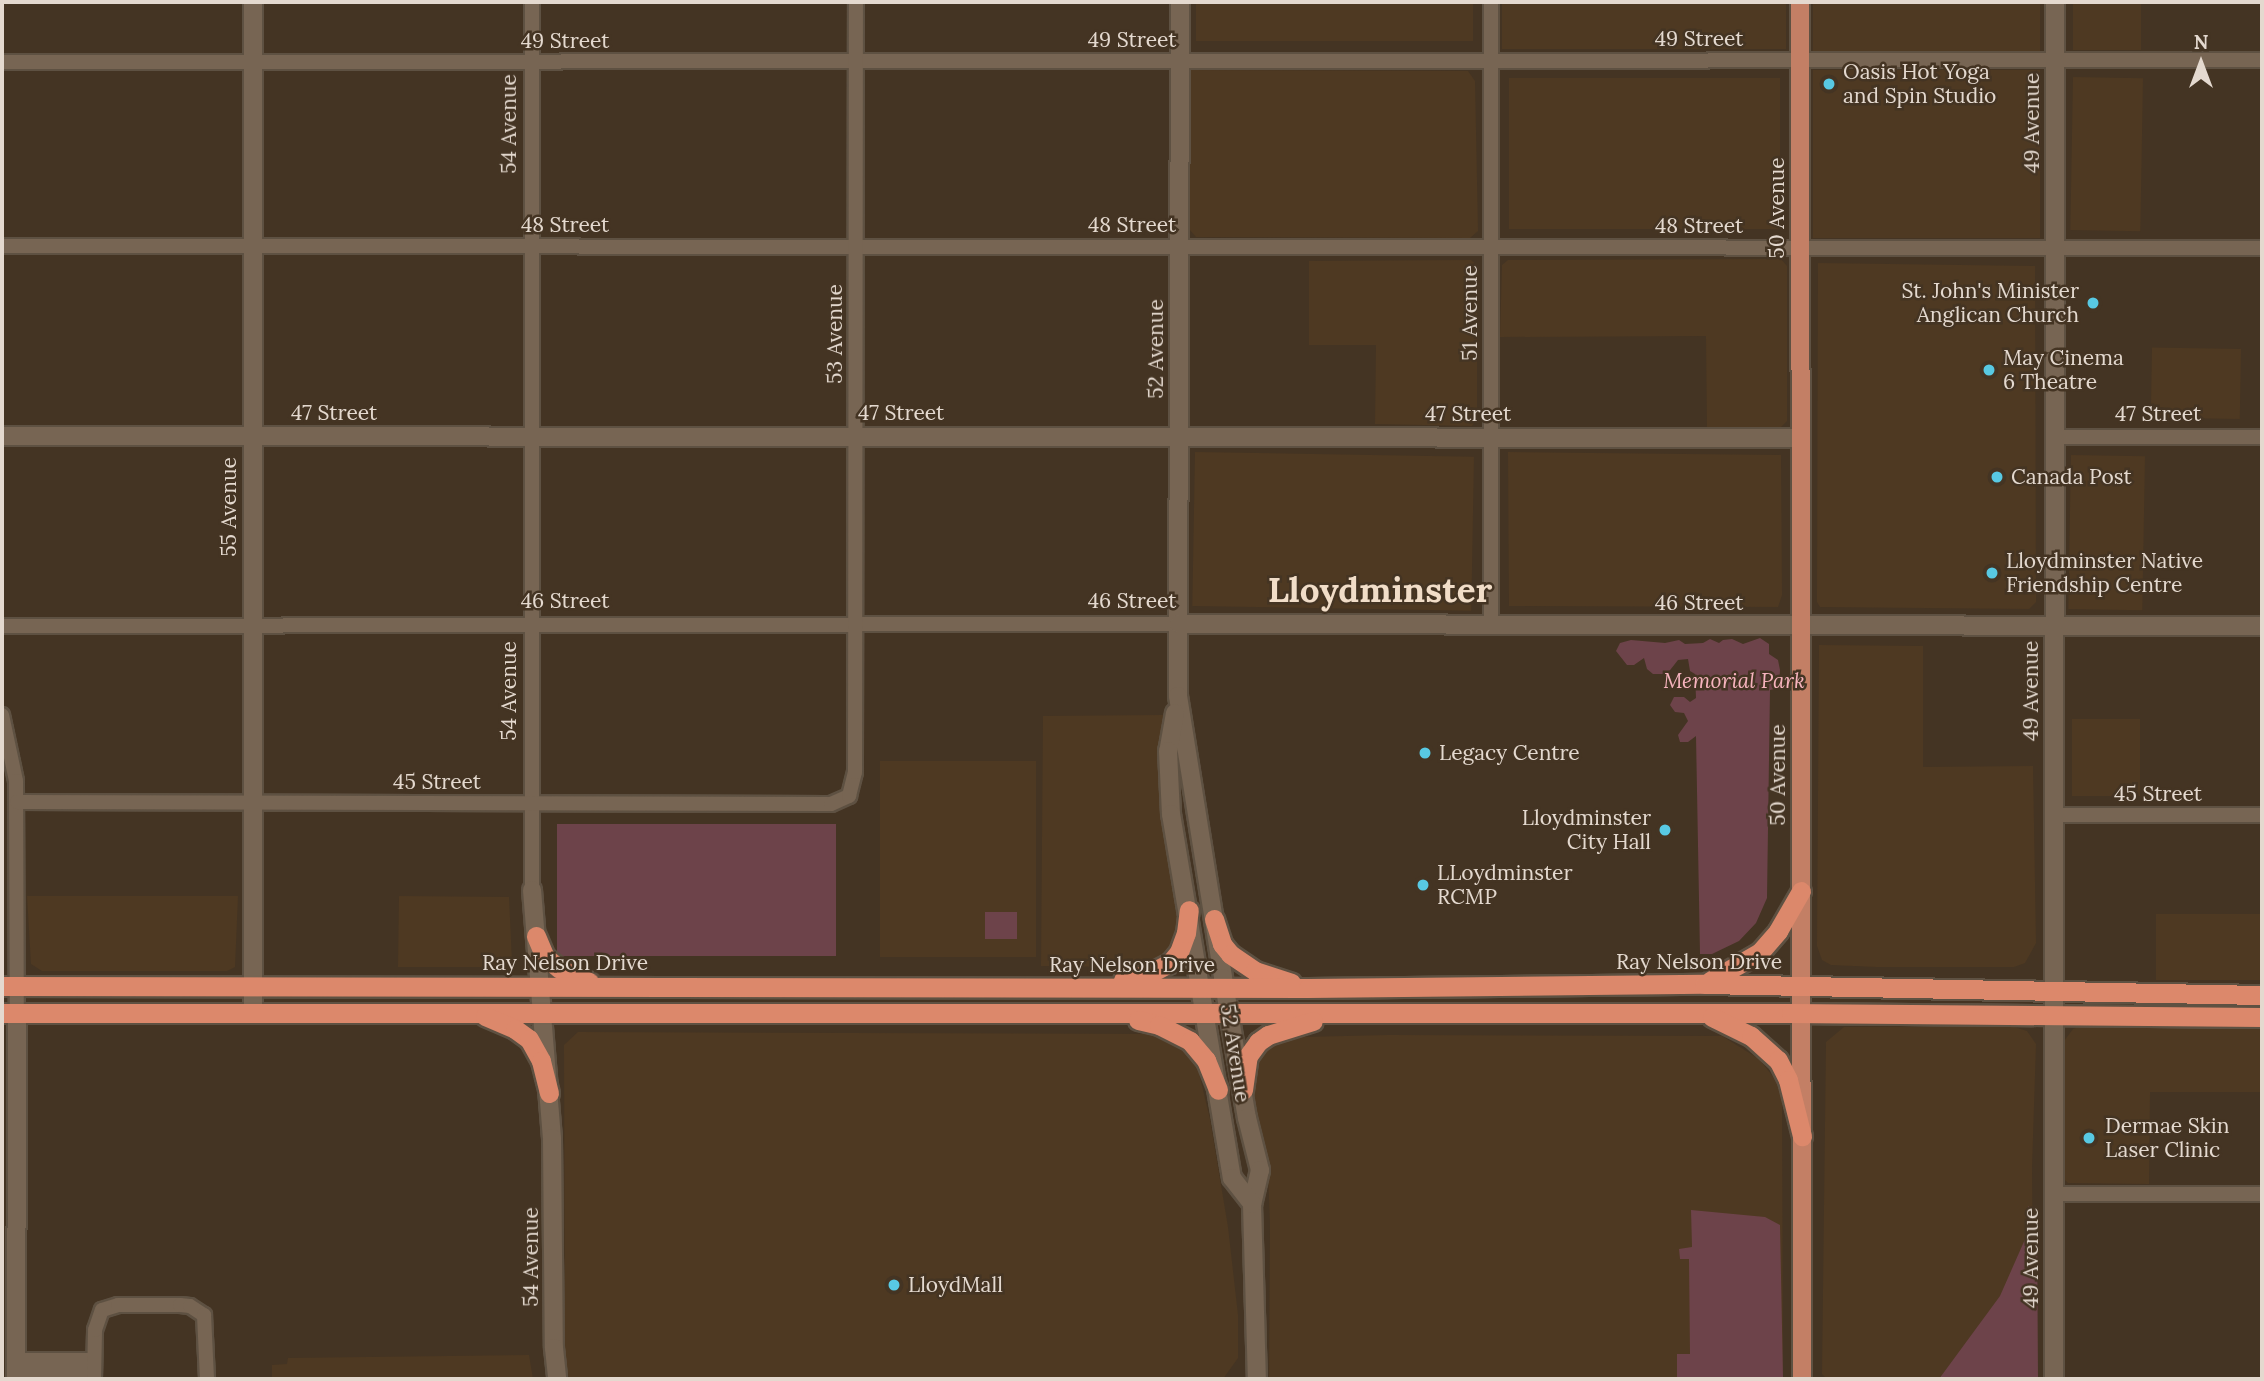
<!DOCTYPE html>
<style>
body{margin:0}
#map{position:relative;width:2264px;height:1381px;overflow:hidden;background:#443423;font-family:Lora,serif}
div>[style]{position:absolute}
.built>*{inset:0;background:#4e3922;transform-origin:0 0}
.green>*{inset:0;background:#6d434a;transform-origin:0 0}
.roads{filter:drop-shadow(2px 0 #5e5142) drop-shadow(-2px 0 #5e5142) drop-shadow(0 2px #5e5142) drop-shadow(0 -2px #5e5142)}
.minor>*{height:14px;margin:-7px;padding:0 7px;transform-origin:7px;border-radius:7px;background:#776553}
.tertiary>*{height:18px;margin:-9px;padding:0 9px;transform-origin:9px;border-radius:9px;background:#776553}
.primary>*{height:18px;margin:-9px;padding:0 9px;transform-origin:9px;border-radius:9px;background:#c37f65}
.trunk>*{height:19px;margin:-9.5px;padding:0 9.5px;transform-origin:9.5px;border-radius:9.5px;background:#dc886b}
.dots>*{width:19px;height:19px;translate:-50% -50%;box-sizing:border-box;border:4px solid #443423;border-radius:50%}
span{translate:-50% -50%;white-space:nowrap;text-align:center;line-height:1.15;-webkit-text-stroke:5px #443423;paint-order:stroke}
.street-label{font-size:21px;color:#e4d9cf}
.poi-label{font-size:21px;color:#e4d9cf}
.left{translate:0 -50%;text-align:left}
.right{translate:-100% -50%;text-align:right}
.park-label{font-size:21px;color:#f7b4be;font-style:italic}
.town-label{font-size:35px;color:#f1ddc8;font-weight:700}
.frame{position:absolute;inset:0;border:4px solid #e4d9cf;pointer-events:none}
.north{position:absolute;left:2166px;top:28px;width:70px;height:70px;-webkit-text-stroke:5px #443423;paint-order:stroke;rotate:0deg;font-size:19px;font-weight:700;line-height:28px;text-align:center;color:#e4d9cf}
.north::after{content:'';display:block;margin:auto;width:24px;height:32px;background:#e4d9cf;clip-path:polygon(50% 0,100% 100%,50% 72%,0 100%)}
</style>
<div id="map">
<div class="built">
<i style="left:1196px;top:2px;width:277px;height:39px"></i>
<i style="left:1502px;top:2px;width:284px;height:47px"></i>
<i style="left:1813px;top:2px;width:227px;height:50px"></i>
<i style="left:2073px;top:2px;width:68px;height:48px"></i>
<i style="clip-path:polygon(1189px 70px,1468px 71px,1475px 81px,1478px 231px,1470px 238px,1196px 237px,1189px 229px)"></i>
<i style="left:2040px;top:70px;width:168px;height:227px;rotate:90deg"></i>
<i style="left:2073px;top:77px;width:70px;height:153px;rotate:1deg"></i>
<i style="left:1509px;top:78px;width:271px;height:151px"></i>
<i style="clip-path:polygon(1781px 259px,1787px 266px,1787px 421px,1780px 428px,1707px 428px,1706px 336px,1500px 337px,1502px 265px,1508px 260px)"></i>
<i style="clip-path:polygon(1471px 260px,1477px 265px,1477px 419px,1472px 426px,1375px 424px,1376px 345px,1309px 345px,1309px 261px)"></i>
<i style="clip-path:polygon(1818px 263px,2035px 266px,2036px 602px,2029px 609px,1820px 607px,1817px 602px)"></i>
<i style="left:2241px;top:349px;width:70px;height:89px;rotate:91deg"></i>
<i style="left:1195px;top:452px;width:279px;height:154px;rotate:1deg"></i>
<i style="clip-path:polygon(1508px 452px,1781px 455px,1782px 595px,1778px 607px,1509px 606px)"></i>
<i style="left:2071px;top:455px;width:74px;height:154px;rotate:1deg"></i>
<i style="clip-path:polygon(1819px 645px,1923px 646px,1923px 767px,2033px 766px,2036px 943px,2025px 963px,2014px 967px,1877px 967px,1831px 965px,1822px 960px,1817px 946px)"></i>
<i style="clip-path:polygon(1163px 715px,1162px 775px,1178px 925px,1175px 940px,1169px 951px,1157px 959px,1117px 967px,1041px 966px,1043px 716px)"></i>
<i style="left:2072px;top:719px;width:68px;height:77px"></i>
<i style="left:1036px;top:761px;width:196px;height:156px;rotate:90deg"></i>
<i style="clip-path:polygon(27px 896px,238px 896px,235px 967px,227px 971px,42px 971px,31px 964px)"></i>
<i style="clip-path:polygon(399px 896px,509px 897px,512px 962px,503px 967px,398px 967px)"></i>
<i style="left:2156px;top:914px;width:106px;height:66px"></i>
<i style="clip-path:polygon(2086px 1024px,2262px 1025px,2262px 1092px,2150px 1092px,2149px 1184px,2068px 1183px,2063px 1178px,2064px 1041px,2073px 1029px)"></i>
<i style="clip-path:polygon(2011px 1026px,2027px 1031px,2036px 1044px,2032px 1168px,2034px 1378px,1827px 1379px,1822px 1374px,1826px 1042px,1844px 1027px)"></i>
<i style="clip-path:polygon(578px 1032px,1156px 1034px,1186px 1051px,1197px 1065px,1210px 1119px,1228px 1227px,1238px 1315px,1238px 1358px,1223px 1379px,569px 1379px,565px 1354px,564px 1045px)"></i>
<i style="clip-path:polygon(1389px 1035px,1722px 1036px,1759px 1059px,1782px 1088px,1783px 1379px,1269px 1379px,1270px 1224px,1268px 1172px,1252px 1084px,1258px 1054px,1283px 1041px,1302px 1037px)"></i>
<i style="clip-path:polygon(529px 1355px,533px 1379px,272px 1379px,272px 1365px,287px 1364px,288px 1358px)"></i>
</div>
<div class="green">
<i style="clip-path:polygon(1760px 638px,1769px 644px,1769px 654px,1778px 660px,1780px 670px,1779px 688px,1770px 690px,1767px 898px,1756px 923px,1739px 941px,1712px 954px,1700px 954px,1696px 736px,1688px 742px,1680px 742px,1678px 735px,1688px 721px,1684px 713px,1675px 712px,1670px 705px,1674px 697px,1684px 697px,1690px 702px,1696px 698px,1695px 674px,1690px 671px,1688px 659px,1678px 660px,1667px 674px,1653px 674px,1647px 669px,1644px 658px,1634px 665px,1627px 665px,1616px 651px,1620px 643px,1631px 640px,1665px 643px,1679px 640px,1685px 644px,1703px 643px,1710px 639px,1719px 643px,1723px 640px,1732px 639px,1743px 644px)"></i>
<i style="left:836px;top:824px;width:132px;height:279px;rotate:90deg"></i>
<i style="left:985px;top:912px;width:32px;height:27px"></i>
<i style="clip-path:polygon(2028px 1206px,2037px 1213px,2038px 1379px,1939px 1379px,2000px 1296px,2026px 1237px)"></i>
<i style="clip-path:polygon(1691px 1210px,1765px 1217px,1780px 1225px,1783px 1377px,1780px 1379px,1677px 1379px,1677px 1354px,1690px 1354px,1689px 1259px,1680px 1259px,1679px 1249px,1692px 1247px)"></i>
</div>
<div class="roads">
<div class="minor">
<i style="left:532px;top:2px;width:888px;rotate:90deg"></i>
<i style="left:1491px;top:2px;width:623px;rotate:90deg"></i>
<i style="left:2px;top:62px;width:2260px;rotate:-0.05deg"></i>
<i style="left:2px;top:246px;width:2260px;rotate:0.05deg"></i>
<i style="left:2054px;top:437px;width:208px"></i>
<i style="left:2px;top:626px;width:1177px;rotate:-0.1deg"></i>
<i style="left:2px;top:715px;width:67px;rotate:78deg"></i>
<i style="left:16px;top:781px;width:232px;rotate:89.8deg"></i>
<i style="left:17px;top:802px;width:814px;rotate:0.14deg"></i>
<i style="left:831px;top:804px;width:20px;rotate:-24deg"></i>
<i style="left:849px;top:796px;width:25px;rotate:-76deg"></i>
<i style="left:855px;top:772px;width:770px;rotate:-89.93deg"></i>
<i style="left:2054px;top:815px;width:208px"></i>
<i style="left:2054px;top:1194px;width:208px"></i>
<i style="left:17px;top:1360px;width:77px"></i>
<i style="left:17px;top:1373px;width:77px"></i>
<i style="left:94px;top:1379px;width:49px;rotate:-88.8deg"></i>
<i style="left:95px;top:1330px;width:21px;rotate:-71deg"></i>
<i style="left:102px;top:1310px;width:17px;rotate:-17deg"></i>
<i style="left:118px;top:1305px;width:62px"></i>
<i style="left:180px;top:1305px;width:10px;rotate:6deg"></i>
<i style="left:190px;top:1306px;width:17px;rotate:33deg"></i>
<i style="left:204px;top:1315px;width:64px;rotate:87.3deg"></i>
</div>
<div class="tertiary">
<i style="left:253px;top:2px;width:1011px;rotate:90deg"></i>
<i style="left:1180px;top:2px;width:694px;rotate:90.17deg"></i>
<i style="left:1178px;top:696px;width:286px;rotate:80.9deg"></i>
<i style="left:1223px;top:978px;width:142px;rotate:80.3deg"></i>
<i style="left:1247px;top:1118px;width:54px;rotate:76deg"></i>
<i style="left:1260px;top:1170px;width:35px;rotate:103deg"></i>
<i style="left:1252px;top:1204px;width:175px;rotate:88.4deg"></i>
<i style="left:2px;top:436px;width:1798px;rotate:0.06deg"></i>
<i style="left:1179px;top:624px;width:1083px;rotate:0.11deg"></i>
<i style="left:1175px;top:713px;width:39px;rotate:100deg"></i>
<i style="left:1168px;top:751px;width:63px;rotate:87.3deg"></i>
<i style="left:1171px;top:814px;width:369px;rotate:80.5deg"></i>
<i style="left:1232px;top:1178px;width:33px;rotate:52deg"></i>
<i style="left:532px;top:890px;width:249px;rotate:85.4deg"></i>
<i style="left:552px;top:1138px;width:210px;rotate:89.5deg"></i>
<i style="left:554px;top:1348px;width:31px;rotate:84deg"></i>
<i style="left:16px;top:1379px;width:366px;rotate:-89.8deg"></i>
<i style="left:2054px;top:1379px;width:1377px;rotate:-89.96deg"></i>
</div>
<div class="primary">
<i style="left:1800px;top:2px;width:1377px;rotate:89.92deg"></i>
</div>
<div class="trunk">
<i style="left:1214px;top:919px;width:26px;rotate:72deg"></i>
<i style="left:1222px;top:944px;width:13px;rotate:51deg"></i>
<i style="left:1230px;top:954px;width:30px;rotate:34deg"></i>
<i style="left:1255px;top:971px;width:38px;rotate:18deg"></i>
<i style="left:536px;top:936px;width:23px;rotate:67deg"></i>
<i style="left:545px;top:957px;width:19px;rotate:39deg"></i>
<i style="left:560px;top:969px;width:32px;rotate:24deg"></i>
<i style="left:1123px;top:980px;width:27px;rotate:-13deg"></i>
<i style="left:1149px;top:974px;width:24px;rotate:-28deg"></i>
<i style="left:1170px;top:963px;width:14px;rotate:-51deg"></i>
<i style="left:1179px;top:952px;width:20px;rotate:-70deg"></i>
<i style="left:1186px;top:933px;width:23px;rotate:-83deg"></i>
<i style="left:1710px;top:981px;width:58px;rotate:-30.1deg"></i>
<i style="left:1760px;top:952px;width:28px;rotate:-49deg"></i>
<i style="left:1778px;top:931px;width:46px;rotate:-60.1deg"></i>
<i style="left:2px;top:986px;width:1306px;rotate:0.09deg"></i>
<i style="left:1308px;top:988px;width:396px;rotate:-0.6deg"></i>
<i style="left:1704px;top:984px;width:558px;rotate:1.13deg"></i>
<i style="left:2px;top:1013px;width:1789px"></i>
<i style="left:1791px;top:1013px;width:471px;rotate:0.5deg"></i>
<i style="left:485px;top:1016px;width:33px;rotate:23deg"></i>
<i style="left:515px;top:1029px;width:17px;rotate:36deg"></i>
<i style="left:529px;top:1039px;width:25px;rotate:61deg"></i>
<i style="left:541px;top:1061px;width:33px;rotate:76deg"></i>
<i style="left:1712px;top:1017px;width:43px;rotate:26deg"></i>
<i style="left:1751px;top:1036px;width:36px;rotate:42deg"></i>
<i style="left:1778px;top:1060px;width:22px;rotate:63deg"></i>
<i style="left:1788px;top:1080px;width:58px;rotate:76deg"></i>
<i style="left:1138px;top:1020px;width:22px;rotate:13deg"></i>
<i style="left:1159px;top:1025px;width:35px;rotate:27deg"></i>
<i style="left:1190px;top:1041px;width:25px;rotate:50deg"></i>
<i style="left:1206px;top:1060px;width:32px;rotate:68deg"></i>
<i style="left:1243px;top:1090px;width:34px;rotate:-82deg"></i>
<i style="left:1248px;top:1056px;width:17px;rotate:-54deg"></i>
<i style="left:1258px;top:1042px;width:12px;rotate:-35deg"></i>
<i style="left:1268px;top:1035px;width:47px;rotate:-17.3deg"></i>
</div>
</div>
<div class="dots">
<i style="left:1829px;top:84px;background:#58c9e3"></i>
<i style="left:2093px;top:303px;background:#58c9e3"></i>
<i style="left:1989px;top:370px;background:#58c9e3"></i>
<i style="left:1997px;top:477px;background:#58c9e3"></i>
<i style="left:1992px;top:573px;background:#58c9e3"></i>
<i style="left:1425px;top:753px;background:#58c9e3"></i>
<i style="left:1665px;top:830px;background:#58c9e3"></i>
<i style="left:1423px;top:885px;background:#58c9e3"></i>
<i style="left:2089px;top:1138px;background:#58c9e3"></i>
<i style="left:894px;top:1285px;background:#58c9e3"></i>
</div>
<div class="street-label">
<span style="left:1699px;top:39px">49 Street</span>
<span style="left:1132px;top:40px">49 Street</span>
<span style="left:565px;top:41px">49 Street</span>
<span style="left:2032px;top:123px;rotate:-90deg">49 Avenue</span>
<span style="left:509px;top:124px;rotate:-90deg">54 Avenue</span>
<span style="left:1777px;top:208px;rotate:-90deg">50 Avenue</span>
<span style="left:565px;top:225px">48 Street</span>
<span style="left:1132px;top:225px">48 Street</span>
<span style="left:1699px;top:226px">48 Street</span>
<span style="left:1470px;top:313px;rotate:-90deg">51 Avenue</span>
<span style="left:835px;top:334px;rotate:-90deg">53 Avenue</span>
<span style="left:1156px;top:349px;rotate:-90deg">52 Avenue</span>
<span style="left:334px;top:413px">47 Street</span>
<span style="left:901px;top:413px">47 Street</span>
<span style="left:1468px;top:414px">47 Street</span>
<span style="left:2158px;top:414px">47 Street</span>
<span style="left:229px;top:507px;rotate:-90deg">55 Avenue</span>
<span style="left:565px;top:601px">46 Street</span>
<span style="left:1132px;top:601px">46 Street</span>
<span style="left:1699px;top:603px">46 Street</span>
<span style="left:509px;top:691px;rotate:-90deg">54 Avenue</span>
<span style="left:2031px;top:691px;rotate:-90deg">49 Avenue</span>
<span style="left:1778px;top:775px;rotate:-90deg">50 Avenue</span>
<span style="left:437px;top:782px">45 Street</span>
<span style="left:2158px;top:794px">45 Street</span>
<span style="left:1699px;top:962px">Ray Nelson Drive</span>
<span style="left:565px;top:963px">Ray Nelson Drive</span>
<span style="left:1132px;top:965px">Ray Nelson Drive</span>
<span style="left:1235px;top:1053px;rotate:81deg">52 Avenue</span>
<span style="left:531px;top:1257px;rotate:-90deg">54 Avenue</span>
<span style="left:2031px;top:1258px;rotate:-90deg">49 Avenue</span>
</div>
<div class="poi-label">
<span class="left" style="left:1843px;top:84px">Oasis Hot Yoga<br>and Spin Studio</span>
<span class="right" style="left:2079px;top:303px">St. John's Minister<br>Anglican Church</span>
<span class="left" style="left:2003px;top:370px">May Cinema<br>6 Theatre</span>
<span class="left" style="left:2011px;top:477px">Canada Post</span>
<span class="left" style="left:2006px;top:573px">Lloydminster Native<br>Friendship Centre</span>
<span class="left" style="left:1439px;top:753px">Legacy Centre</span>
<span class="right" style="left:1651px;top:830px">Lloydminster<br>City Hall</span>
<span class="left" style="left:1437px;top:885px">LLoydminster<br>RCMP</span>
<span class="left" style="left:2105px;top:1138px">Dermae Skin<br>Laser Clinic</span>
<span class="left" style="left:908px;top:1285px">LloydMall</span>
</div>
<div class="park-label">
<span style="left:1734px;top:681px">Memorial Park</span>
</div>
<div class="town-label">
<span style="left:1380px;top:590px">Lloydminster</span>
</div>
<div class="frame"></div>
<div class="north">N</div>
</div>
